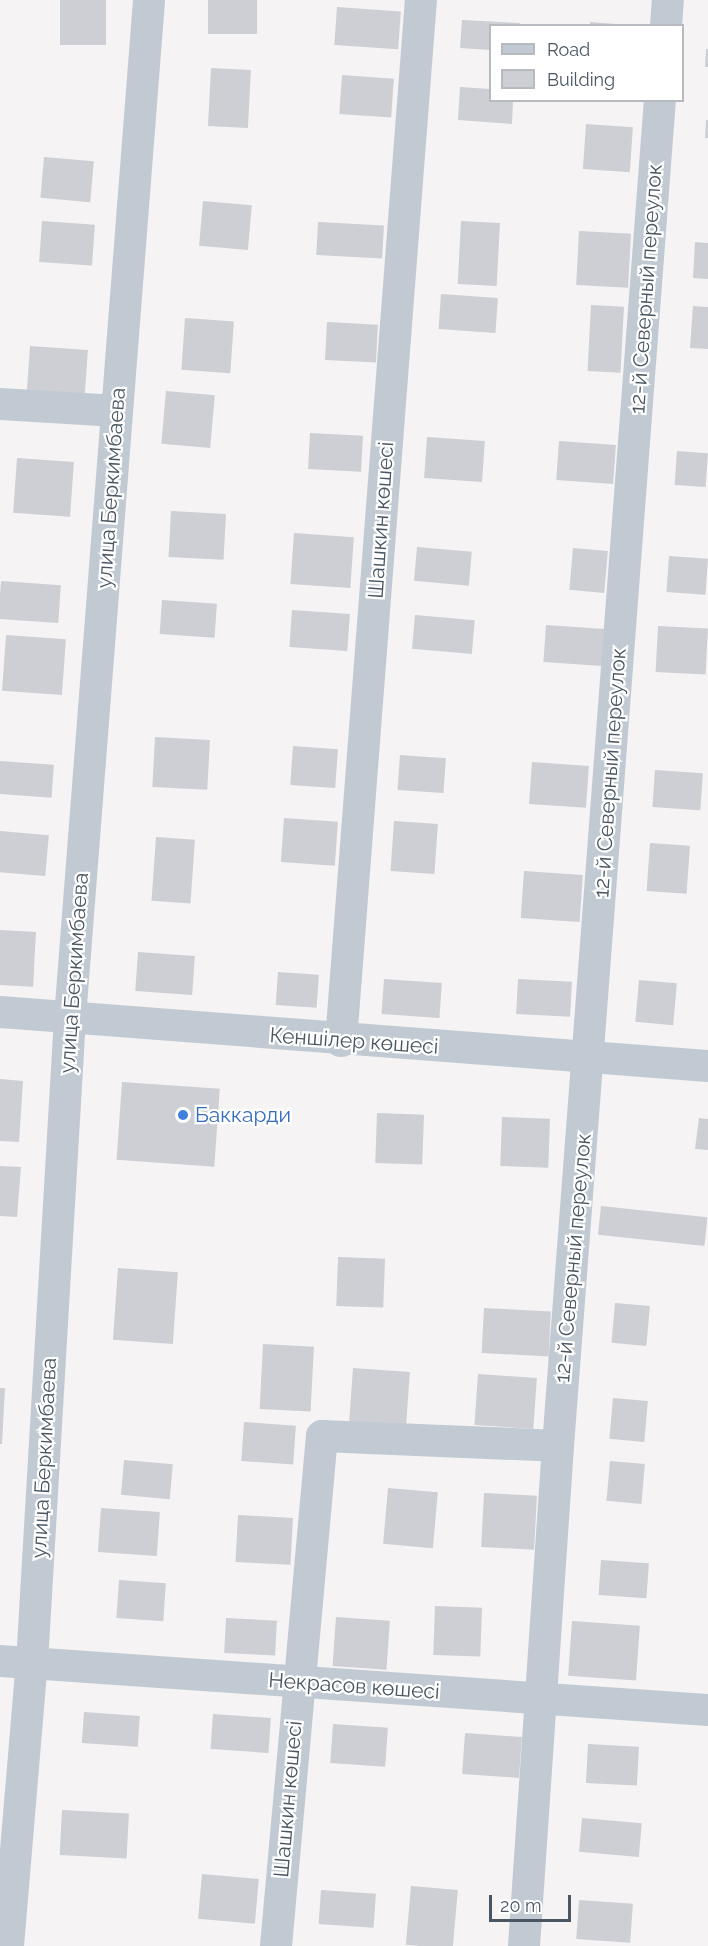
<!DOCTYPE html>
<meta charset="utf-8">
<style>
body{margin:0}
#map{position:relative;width:708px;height:1946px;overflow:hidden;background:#f5f3f3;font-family:Raleway,sans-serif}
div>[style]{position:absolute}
.building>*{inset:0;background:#cdcfd5;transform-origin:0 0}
.minor>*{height:32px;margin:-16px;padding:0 16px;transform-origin:16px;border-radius:16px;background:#c1cad2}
.dots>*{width:16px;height:16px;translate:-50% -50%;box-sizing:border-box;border:3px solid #fff;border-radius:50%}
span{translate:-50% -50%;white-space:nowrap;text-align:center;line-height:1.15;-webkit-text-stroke:4.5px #fff;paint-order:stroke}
.street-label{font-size:21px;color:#4a5661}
.shop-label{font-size:21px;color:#366cbe}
.left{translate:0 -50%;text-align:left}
.legend{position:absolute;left:489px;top:24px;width:195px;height:78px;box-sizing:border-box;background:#fff;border:2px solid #b7bbc0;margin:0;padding:8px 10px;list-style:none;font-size:18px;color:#4a5661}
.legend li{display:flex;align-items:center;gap:12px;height:30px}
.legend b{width:30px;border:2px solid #b7bbc0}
.scale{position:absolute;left:489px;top:1895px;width:82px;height:27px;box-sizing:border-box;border:3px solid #4a5661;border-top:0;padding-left:8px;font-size:18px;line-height:21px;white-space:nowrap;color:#4a5661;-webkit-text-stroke:4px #fff;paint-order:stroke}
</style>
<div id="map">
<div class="building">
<i style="left:60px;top:0;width:46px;height:45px"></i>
<i style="left:208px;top:0;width:49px;height:34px"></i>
<i style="left:337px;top:7px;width:64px;height:38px;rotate:4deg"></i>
<i style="clip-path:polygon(462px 20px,520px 23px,520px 26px,490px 26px,490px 50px,460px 48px)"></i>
<i style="clip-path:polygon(590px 22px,616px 24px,616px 26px,590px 26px)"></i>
<i style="clip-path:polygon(706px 49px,708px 49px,708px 67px,705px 67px)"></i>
<i style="left:211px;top:68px;width:40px;height:58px;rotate:3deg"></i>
<i style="left:342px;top:75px;width:52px;height:39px;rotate:4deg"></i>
<i style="clip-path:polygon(460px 87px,490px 89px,490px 100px,513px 100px,512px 124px,458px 120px)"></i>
<i style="clip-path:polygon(706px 120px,708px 120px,708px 138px,705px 138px)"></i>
<i style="left:586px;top:124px;width:47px;height:45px;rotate:4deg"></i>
<i style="left:44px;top:157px;width:50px;height:41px;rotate:5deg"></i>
<i style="left:203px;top:201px;width:49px;height:45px;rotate:5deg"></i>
<i style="left:42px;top:221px;width:53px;height:41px;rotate:4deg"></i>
<i style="left:461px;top:221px;width:39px;height:63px;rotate:3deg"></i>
<i style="left:318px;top:222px;width:66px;height:33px;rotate:3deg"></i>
<i style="left:579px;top:231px;width:52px;height:54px;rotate:3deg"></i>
<i style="clip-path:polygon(695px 242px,708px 243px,708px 279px,693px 278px)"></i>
<i style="left:441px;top:294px;width:57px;height:35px;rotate:4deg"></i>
<i style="left:591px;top:305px;width:33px;height:66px;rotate:3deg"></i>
<i style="clip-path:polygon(693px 306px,708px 307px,708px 349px,690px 348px)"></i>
<i style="left:185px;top:318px;width:49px;height:52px;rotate:4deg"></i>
<i style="left:327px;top:322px;width:51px;height:38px;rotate:3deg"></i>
<i style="left:30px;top:346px;width:58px;height:44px;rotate:4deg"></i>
<i style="left:166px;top:391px;width:49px;height:53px;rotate:5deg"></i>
<i style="left:310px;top:433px;width:53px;height:36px;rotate:3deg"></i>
<i style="left:427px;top:437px;width:58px;height:41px;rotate:4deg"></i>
<i style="left:559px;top:441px;width:57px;height:39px;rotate:4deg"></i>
<i style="left:677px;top:451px;width:31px;height:34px;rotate:4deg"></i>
<i style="left:17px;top:458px;width:57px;height:55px;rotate:4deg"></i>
<i style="left:171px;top:511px;width:55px;height:46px;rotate:3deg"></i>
<i style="left:294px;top:533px;width:60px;height:51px;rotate:4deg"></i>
<i style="left:417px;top:547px;width:55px;height:34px;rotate:5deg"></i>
<i style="left:573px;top:548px;width:35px;height:42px;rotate:5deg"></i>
<i style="left:669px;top:556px;width:39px;height:36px;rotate:4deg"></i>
<i style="left:1px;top:581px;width:60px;height:38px;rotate:4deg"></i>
<i style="left:162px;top:600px;width:55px;height:34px;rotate:4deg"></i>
<i style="left:292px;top:610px;width:58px;height:37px;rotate:4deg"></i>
<i style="left:415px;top:615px;width:60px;height:34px;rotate:5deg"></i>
<i style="left:546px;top:625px;width:59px;height:37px;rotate:4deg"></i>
<i style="left:658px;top:626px;width:50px;height:46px;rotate:3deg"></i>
<i style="left:6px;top:635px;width:60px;height:56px;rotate:4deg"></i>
<i style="left:155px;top:737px;width:55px;height:50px;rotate:3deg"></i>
<i style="left:293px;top:746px;width:45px;height:39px;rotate:4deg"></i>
<i style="left:400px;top:755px;width:46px;height:35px;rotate:4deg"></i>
<i style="left:0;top:761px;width:54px;height:33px;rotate:4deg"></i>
<i style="left:532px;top:762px;width:57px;height:42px;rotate:4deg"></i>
<i style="left:655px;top:770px;width:48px;height:37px;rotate:4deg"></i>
<i style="left:284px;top:818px;width:54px;height:44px;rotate:4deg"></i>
<i style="left:394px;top:821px;width:44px;height:50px;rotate:4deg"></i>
<i style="left:0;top:831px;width:49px;height:41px;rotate:5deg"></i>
<i style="left:156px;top:837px;width:39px;height:64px;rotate:4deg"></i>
<i style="left:650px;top:843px;width:40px;height:48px;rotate:4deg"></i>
<i style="left:524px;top:871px;width:59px;height:47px;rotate:4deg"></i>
<i style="left:0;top:930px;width:36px;height:55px;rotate:3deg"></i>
<i style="left:138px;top:952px;width:57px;height:39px;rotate:4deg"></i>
<i style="left:278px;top:972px;width:41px;height:33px;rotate:4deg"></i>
<i style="left:384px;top:979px;width:58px;height:35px;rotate:4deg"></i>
<i style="left:518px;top:979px;width:54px;height:35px;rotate:3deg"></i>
<i style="left:639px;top:980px;width:38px;height:42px;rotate:5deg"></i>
<i style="clip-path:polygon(0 1079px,23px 1081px,19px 1142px,0 1141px)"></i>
<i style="left:122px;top:1082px;width:98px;height:78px;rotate:4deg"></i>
<i style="left:377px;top:1113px;width:47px;height:50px;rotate:2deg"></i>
<i style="left:502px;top:1117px;width:48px;height:49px;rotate:2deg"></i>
<i style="clip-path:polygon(699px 1118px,708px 1119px,708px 1150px,695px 1149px)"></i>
<i style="clip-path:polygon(0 1166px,21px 1167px,17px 1217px,0 1216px)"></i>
<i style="left:601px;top:1206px;width:107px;height:29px;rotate:6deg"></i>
<i style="left:338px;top:1257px;width:47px;height:49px;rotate:2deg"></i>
<i style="left:118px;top:1268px;width:60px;height:72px;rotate:4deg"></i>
<i style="left:615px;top:1303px;width:35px;height:40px;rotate:5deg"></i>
<i style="left:484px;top:1308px;width:67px;height:45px;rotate:3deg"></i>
<i style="left:263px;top:1344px;width:51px;height:65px;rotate:3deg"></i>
<i style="left:353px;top:1368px;width:57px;height:54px;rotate:4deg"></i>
<i style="left:478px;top:1374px;width:59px;height:51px;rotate:4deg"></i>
<i style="clip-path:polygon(0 1388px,5px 1388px,2px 1444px,0 1444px)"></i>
<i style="left:613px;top:1398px;width:35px;height:41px;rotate:5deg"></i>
<i style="left:244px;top:1422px;width:52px;height:39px;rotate:4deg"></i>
<i style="left:124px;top:1460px;width:49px;height:35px;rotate:5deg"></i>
<i style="left:610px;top:1461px;width:35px;height:40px;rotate:5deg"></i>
<i style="left:388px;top:1488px;width:50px;height:56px;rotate:5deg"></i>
<i style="left:484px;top:1493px;width:53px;height:54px;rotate:3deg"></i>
<i style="left:101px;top:1508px;width:59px;height:44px;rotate:4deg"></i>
<i style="left:238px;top:1515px;width:55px;height:47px;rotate:3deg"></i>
<i style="left:601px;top:1560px;width:48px;height:35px;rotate:4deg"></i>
<i style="left:119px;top:1580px;width:47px;height:38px;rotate:4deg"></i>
<i style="left:435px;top:1606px;width:47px;height:49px;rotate:2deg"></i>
<i style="left:336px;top:1617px;width:54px;height:49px;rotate:4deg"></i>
<i style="left:226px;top:1618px;width:51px;height:35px;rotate:3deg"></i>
<i style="left:572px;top:1621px;width:68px;height:55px;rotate:4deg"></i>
<i style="left:84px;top:1712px;width:56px;height:31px;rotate:4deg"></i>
<i style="left:213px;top:1714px;width:58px;height:35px;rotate:4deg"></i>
<i style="left:333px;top:1724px;width:55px;height:39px;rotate:4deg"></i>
<i style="left:465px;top:1733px;width:57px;height:41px;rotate:4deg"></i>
<i style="left:588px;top:1744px;width:51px;height:39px;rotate:3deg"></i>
<i style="left:62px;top:1810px;width:67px;height:45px;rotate:3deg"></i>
<i style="left:582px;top:1818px;width:60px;height:34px;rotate:5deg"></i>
<i style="left:202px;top:1874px;width:57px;height:45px;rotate:5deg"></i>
<i style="left:411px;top:1886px;width:47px;height:59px;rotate:5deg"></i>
<i style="left:321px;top:1890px;width:55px;height:34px;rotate:4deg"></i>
<i style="left:579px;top:1900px;width:54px;height:39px;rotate:4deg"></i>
</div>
<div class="minor">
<i style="left:666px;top:26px;width:26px;rotate:-86deg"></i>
<i style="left:0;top:404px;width:117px;rotate:3.4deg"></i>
<i style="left:0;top:1012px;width:710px;rotate:4.36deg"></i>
<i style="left:341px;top:1041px;width:1044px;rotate:-85.61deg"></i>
<i style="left:0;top:1661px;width:710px;rotate:3.96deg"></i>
<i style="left:8px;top:1946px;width:284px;rotate:-85.2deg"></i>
<i style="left:32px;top:1663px;width:646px;rotate:-86.63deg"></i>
<i style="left:70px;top:1018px;width:1021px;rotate:-85.56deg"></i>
<i style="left:276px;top:1946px;width:512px;rotate:-84.85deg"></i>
<i style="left:322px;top:1436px;width:236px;rotate:2.4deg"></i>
<i style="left:524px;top:1946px;width:501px;rotate:-86.11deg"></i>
<i style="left:558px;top:1446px;width:1350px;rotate:-85.67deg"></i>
</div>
<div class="dots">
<i style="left:183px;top:1115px;background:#3f7fe0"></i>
</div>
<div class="street-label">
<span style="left:646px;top:289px;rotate:-86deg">12-й Северный переулок</span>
<span style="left:111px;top:488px;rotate:-86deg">улица Беркимбаева</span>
<span style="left:381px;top:520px;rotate:-86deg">Шашкин көшесі</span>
<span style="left:610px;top:773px;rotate:-86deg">12-й Северный переулок</span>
<span style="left:74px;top:973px;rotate:-86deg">улица Беркимбаева</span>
<span style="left:354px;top:1041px;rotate:4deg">Кеншілер көшесі</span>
<span style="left:573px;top:1258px;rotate:-85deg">12-й Северный переулок</span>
<span style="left:44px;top:1458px;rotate:-87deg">улица Беркимбаева</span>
<span style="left:354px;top:1686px;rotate:4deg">Некрасов көшесі</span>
<span style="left:288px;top:1799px;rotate:-85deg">Шашкин көшесі</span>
</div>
<div class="shop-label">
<span class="left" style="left:195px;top:1115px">Баккарди</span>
</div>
<ul class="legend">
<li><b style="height:8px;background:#c1cad2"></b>Road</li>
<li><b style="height:16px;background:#cdcfd5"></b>Building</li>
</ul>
<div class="scale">20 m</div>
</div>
